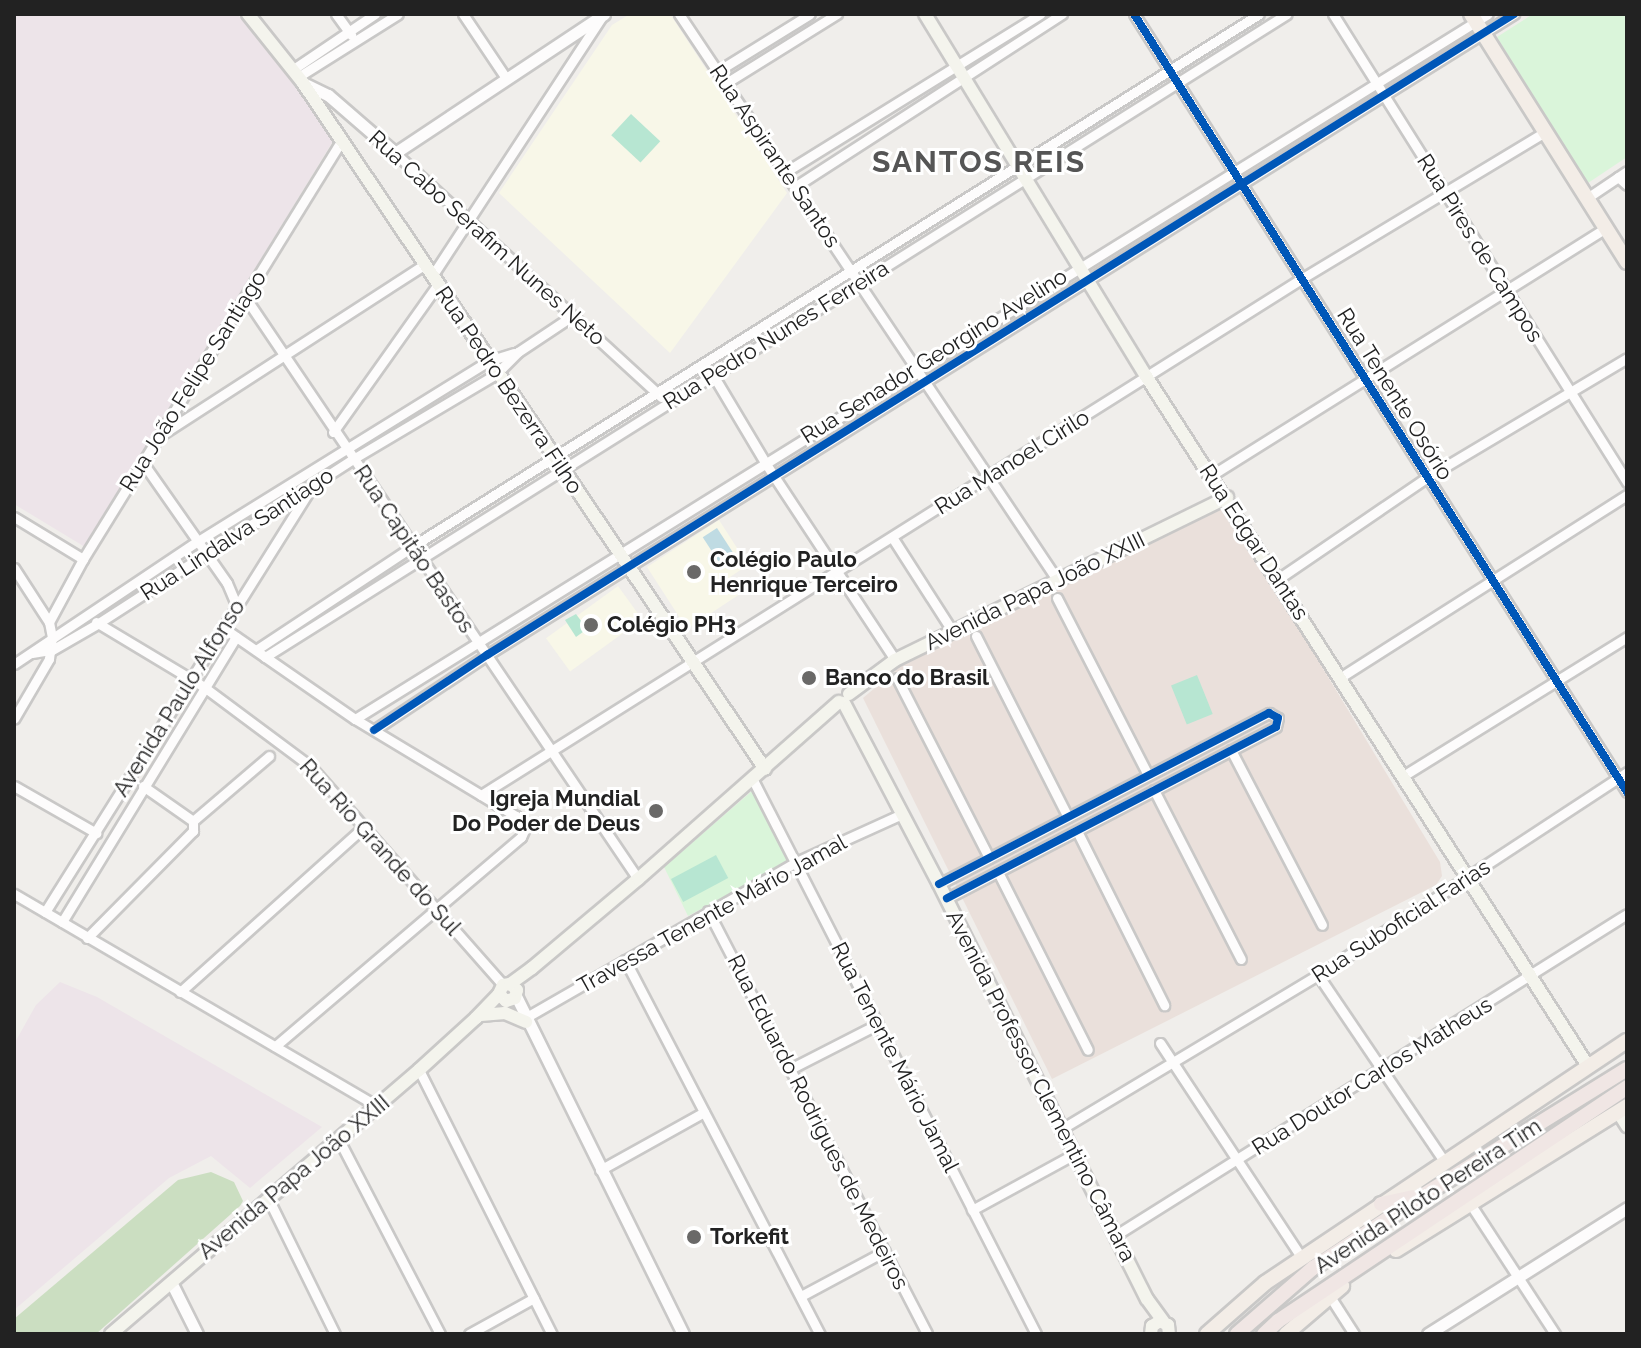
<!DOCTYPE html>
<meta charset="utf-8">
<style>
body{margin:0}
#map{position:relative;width:1641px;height:1348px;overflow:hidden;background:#f0eeeb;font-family:Raleway,sans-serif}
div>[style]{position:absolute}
.industrial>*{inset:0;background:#ede4e9}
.education>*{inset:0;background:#f8f7e8;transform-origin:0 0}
.military>*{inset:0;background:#eae0db}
.forest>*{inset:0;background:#cbdec1}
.park>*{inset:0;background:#daf5da}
.pitch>*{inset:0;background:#b7e6d2;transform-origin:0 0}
.water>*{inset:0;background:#bfdbe3;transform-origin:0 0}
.roads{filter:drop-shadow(2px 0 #c9c8c7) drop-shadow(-2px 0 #c9c8c7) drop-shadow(0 2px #c9c8c7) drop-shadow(0 -2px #c9c8c7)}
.minor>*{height:9px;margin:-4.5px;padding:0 4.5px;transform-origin:4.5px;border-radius:4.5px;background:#fdfcfc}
.tertiary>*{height:11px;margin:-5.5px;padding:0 5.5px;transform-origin:5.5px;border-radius:5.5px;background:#fdfcfc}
.secondary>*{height:12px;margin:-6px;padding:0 6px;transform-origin:6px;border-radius:6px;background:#f4f4ed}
.primary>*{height:14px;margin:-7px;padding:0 7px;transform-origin:7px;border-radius:7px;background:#f3ede7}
.trunk>*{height:14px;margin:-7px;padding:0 7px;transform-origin:7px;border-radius:7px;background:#f0e6e4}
.cycleway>*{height:8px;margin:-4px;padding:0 4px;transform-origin:4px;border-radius:4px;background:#0057b8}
.dots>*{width:22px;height:22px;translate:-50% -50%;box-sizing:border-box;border:4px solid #fff;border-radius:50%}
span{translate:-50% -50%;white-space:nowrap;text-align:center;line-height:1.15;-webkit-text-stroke:6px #fff;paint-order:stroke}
.street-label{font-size:22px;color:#222}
.poi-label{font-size:22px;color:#222;font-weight:700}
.left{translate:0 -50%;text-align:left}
.right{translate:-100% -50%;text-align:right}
.district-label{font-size:30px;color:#555;font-weight:700;letter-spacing:2px}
.frame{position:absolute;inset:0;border:16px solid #222;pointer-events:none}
</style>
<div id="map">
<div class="industrial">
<i style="clip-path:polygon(14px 14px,237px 14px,292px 78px,294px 85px,300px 88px,333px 141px,85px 547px,14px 504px)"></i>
<i style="clip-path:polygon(60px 982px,97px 997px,322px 1127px,250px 1188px,211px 1156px,169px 1178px,14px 1310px,14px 1044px,36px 1005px)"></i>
</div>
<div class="education">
<i style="clip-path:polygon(630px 14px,670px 14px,787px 193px,670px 353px,499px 193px,612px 25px)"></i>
<i style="clip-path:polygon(719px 520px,748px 565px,730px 577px,740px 594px,687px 629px,647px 567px)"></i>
<i style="left:618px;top:586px;width:41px;height:89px;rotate:54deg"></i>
</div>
<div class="military">
<i style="clip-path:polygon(1224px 505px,1440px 862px,1442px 876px,1436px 885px,1052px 1079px,863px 698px,902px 665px)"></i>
</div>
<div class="forest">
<i style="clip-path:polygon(211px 1172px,234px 1182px,243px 1201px,240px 1206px,96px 1334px,14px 1334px,14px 1319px,178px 1180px)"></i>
</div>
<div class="park">
<i style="clip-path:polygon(1533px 14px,1627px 14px,1627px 157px,1585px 185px,1534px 105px,1537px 103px,1497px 37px)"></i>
<i style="clip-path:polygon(752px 791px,788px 862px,688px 916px,664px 867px)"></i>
</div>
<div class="pitch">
<i style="left:631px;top:114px;width:40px;height:29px;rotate:43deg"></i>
<i style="clip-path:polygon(576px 614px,587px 629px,576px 637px,565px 620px)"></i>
<i style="left:1197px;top:675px;width:42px;height:28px;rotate:68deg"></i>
<i style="left:716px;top:855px;width:26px;height:51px;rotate:62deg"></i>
</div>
<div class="water">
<i style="left:717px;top:528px;width:37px;height:17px;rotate:57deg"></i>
</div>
<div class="roads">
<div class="minor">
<i style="left:336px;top:14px;width:26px;rotate:54deg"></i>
<i style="left:463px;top:14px;width:77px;rotate:56.1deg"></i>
<i style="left:679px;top:14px;width:678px;rotate:56.24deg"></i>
<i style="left:1134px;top:14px;width:921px;rotate:57.64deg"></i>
<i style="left:1333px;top:14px;width:553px;rotate:57.86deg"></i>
<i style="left:292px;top:70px;width:100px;rotate:-34deg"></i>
<i style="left:718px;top:71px;width:108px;rotate:-31.8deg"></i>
<i style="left:298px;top:77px;width:118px;rotate:-32.2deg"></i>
<i style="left:726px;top:83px;width:131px;rotate:-31.9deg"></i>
<i style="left:395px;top:153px;width:361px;rotate:42.5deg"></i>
<i style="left:787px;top:171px;width:298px;rotate:-31.8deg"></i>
<i style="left:1618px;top:177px;width:12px;rotate:42deg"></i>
<i style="left:796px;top:186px;width:317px;rotate:-32.9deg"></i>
<i style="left:1587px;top:198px;width:48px;rotate:-34deg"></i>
<i style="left:432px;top:276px;width:308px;rotate:-56.8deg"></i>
<i style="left:245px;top:297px;width:702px;rotate:55.97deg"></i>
<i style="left:710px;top:370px;width:109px;rotate:59.2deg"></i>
<i style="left:766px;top:464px;width:235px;rotate:56.6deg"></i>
<i style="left:333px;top:432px;width:181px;rotate:-54.6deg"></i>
<i style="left:164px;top:433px;width:310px;rotate:-32.9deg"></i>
<i style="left:143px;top:463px;width:146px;rotate:55deg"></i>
<i style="left:227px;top:583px;width:23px;rotate:67deg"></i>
<i style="left:1212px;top:475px;width:465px;rotate:-32.1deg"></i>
<i style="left:14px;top:517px;width:81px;rotate:31.3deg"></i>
<i style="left:892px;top:537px;width:113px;rotate:57.3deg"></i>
<i style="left:14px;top:568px;width:64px;rotate:57.1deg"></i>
<i style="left:49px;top:622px;width:15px;rotate:79deg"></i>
<i style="left:52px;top:637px;width:22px;rotate:98deg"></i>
<i style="left:49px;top:659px;width:69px;rotate:120.3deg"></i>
<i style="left:1278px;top:579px;width:179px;rotate:-34.3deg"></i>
<i style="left:1426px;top:478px;width:234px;rotate:-30.8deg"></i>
<i style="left:1057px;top:598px;width:199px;rotate:62.8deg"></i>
<i style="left:49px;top:622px;width:72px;rotate:-61.6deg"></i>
<i style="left:83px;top:559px;width:490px;rotate:-58.3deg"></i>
<i style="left:96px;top:622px;width:126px;rotate:31deg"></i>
<i style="left:204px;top:687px;width:132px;rotate:36.7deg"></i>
<i style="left:310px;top:766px;width:292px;rotate:48.6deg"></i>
<i style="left:222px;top:627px;width:162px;rotate:34.7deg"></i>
<i style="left:355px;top:719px;width:188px;rotate:31.1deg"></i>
<i style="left:516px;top:816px;width:14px;rotate:45deg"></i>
<i style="left:526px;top:826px;width:12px;rotate:114deg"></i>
<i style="left:521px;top:837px;width:323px;rotate:139.6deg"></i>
<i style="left:976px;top:636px;width:203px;rotate:63.1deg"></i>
<i style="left:256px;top:650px;width:188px;rotate:-33.5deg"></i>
<i style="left:413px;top:546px;width:999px;rotate:-32.16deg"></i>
<i style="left:32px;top:653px;width:20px;rotate:-9deg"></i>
<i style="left:52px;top:650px;width:52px;rotate:-30deg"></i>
<i style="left:97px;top:624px;width:305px;rotate:-32.8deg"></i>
<i style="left:353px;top:459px;width:166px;rotate:-30.7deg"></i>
<i style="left:496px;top:374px;width:31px;rotate:-45deg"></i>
<i style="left:518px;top:352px;width:65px;rotate:-33.7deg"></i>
<i style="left:265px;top:657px;width:1207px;rotate:-32.18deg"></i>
<i style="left:14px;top:664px;width:221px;rotate:-33.8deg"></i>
<i style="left:198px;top:541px;width:341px;rotate:-31.8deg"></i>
<i style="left:488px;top:361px;width:27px;rotate:-17deg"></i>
<i style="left:1341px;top:677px;width:339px;rotate:-32.5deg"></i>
<i style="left:897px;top:678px;width:202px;rotate:62.9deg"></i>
<i style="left:355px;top:719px;width:1334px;rotate:-31.89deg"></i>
<i style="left:374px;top:730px;width:136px;rotate:-33.6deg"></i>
<i style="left:487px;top:655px;width:1211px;rotate:-31.97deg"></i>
<i style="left:1231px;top:750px;width:197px;rotate:62.5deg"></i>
<i style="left:1403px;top:776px;width:264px;rotate:-31.8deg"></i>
<i style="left:753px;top:780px;width:622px;rotate:62.94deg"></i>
<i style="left:14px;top:786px;width:95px;rotate:29.8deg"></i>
<i style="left:1154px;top:790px;width:190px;rotate:62.8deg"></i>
<i style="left:481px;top:795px;width:969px;rotate:-32.18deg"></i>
<i style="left:1301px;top:279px;width:285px;rotate:-31.1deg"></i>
<i style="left:193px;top:821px;width:100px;rotate:-40.5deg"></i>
<i style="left:1077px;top:831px;width:195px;rotate:63.4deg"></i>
<i style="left:998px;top:872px;width:199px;rotate:63.2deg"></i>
<i style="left:939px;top:884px;width:372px;rotate:-27.4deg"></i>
<i style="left:1269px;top:713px;width:10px;rotate:29deg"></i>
<i style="left:1278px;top:718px;width:9px;rotate:103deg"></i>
<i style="left:1276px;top:727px;width:371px;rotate:152.5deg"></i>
<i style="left:14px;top:894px;width:420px;rotate:30.3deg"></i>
<i style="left:708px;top:911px;width:476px;rotate:62.6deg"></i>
<i style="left:45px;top:912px;width:501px;rotate:-57.9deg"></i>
<i style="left:62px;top:922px;width:334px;rotate:-58.6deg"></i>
<i style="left:87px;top:938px;width:151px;rotate:-45.3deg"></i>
<i style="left:193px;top:831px;width:10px;rotate:-90deg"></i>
<i style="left:193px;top:821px;width:61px;rotate:-145deg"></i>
<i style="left:625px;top:960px;width:422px;rotate:62.5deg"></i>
<i style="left:1318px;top:975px;width:225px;rotate:55.9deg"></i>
<i style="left:180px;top:992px;width:246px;rotate:-41.9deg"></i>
<i style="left:525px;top:1018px;width:313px;rotate:-29.9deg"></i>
<i style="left:796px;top:862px;width:116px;rotate:-24.4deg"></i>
<i style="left:1160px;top:1043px;width:258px;rotate:56.6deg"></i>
<i style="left:790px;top:1069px;width:99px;rotate:-27.1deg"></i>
<i style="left:419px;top:1070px;width:296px;rotate:63.3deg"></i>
<i style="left:1063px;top:1128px;width:297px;rotate:-31deg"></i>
<i style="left:1318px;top:975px;width:370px;rotate:-33.3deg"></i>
<i style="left:338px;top:1138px;width:221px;rotate:62.5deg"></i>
<i style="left:600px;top:1170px;width:119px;rotate:-29.1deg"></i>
<i style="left:268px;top:1198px;width:152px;rotate:63.8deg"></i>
<i style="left:1469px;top:1202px;width:158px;rotate:56.9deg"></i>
<i style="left:972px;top:1210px;width:119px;rotate:-28.7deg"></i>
<i style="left:1116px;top:1235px;width:603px;rotate:-32.14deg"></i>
<i style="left:1329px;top:1295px;width:46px;rotate:57.3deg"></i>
<i style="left:801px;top:1296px;width:95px;rotate:-28.2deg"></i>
<i style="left:469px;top:1334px;width:74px;rotate:-29deg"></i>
</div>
<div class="tertiary">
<i style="left:303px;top:83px;width:28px;rotate:26deg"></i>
<i style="left:328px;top:95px;width:89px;rotate:40.9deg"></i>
<i style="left:395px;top:153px;width:251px;rotate:-33.6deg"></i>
<i style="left:516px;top:996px;width:377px;rotate:63.7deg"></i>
<i style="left:171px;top:1282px;width:58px;rotate:63.4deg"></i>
<i style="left:1428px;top:1334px;width:236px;rotate:-32.3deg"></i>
</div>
<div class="secondary">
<i style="left:248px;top:14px;width:88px;rotate:51.4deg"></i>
<i style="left:303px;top:83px;width:827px;rotate:56.04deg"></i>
<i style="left:925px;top:14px;width:424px;rotate:58.6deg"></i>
<i style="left:1146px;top:376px;width:819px;rotate:57.36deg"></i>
<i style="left:849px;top:694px;width:57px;rotate:-36.5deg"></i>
<i style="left:895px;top:660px;width:370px;rotate:-26.1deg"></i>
<i style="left:844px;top:703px;width:204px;rotate:62.3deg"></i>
<i style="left:939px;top:884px;width:464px;rotate:63.4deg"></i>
<i style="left:1147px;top:1299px;width:27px;rotate:54deg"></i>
<i style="left:499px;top:994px;width:10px;rotate:45deg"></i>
<i style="left:506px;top:1001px;width:9px;rotate:-18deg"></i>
<i style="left:515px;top:998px;width:8px;rotate:-76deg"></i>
<i style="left:517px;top:990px;width:9px;rotate:-139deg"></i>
<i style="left:481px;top:1015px;width:24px;rotate:-5deg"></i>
<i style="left:505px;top:1013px;width:23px;rotate:23deg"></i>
<i style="left:1618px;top:1112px;width:17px;rotate:57deg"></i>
<i style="left:111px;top:1334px;width:406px;rotate:-40.6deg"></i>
<i style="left:419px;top:1070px;width:77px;rotate:-42.4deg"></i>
<i style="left:476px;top:1018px;width:33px;rotate:-46deg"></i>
<i style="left:499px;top:994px;width:10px;rotate:-66deg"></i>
<i style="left:503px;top:985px;width:7px;rotate:-8deg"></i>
<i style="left:510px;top:984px;width:27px;rotate:-36deg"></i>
<i style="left:532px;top:968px;width:138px;rotate:-40deg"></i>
<i style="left:638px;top:879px;width:268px;rotate:-41.4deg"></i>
<i style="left:1151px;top:1334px;width:8px;rotate:-83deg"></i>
<i style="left:1152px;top:1326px;width:9px;rotate:-32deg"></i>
<i style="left:1160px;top:1321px;width:9px;rotate:27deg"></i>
<i style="left:1168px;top:1325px;width:9px;rotate:84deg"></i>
</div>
<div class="primary">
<i style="left:1471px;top:14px;width:293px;rotate:57.8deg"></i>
<i style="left:1396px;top:1250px;width:272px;rotate:-31.9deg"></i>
<i style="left:1207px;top:1334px;width:77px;rotate:-41.3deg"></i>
<i style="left:1265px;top:1283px;width:435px;rotate:-33.8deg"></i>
<i style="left:1286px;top:1334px;width:74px;rotate:-40.6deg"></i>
</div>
<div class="trunk">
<i style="left:1381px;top:1204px;width:33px;rotate:-12deg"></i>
<i style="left:1237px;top:1334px;width:101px;rotate:-41deg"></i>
<i style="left:1313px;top:1268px;width:131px;rotate:-33.4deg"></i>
<i style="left:1422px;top:1196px;width:241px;rotate:-31.8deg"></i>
<i style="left:1264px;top:1334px;width:19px;rotate:-43deg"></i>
<i style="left:1278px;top:1321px;width:420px;rotate:-33.8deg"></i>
</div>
</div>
<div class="cycleway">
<i style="left:1134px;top:14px;width:921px;rotate:57.64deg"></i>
<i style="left:374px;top:730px;width:136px;rotate:-33.6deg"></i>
<i style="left:487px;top:655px;width:1211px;rotate:-31.97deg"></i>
<i style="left:939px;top:884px;width:372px;rotate:-27.4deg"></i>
<i style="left:1269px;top:713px;width:10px;rotate:29deg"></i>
<i style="left:1278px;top:718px;width:9px;rotate:103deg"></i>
<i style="left:1276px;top:727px;width:371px;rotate:152.5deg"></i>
</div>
<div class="dots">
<i style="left:694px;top:572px;background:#6a6968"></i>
<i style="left:591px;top:625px;background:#6a6968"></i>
<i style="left:809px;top:678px;background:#6a6968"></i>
<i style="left:656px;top:811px;background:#6a6968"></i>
<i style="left:694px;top:1237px;background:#6a6968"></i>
</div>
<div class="street-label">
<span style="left:775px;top:156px;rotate:56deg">Rua Aspirante Santos</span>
<span style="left:487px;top:238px;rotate:42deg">Rua Cabo Serafim Nunes Neto</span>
<span style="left:1480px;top:248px;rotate:58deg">Rua Pires de Campos</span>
<span style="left:776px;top:335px;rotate:-32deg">Rua Pedro Nunes Ferreira</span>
<span style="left:934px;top:356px;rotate:-32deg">Rua Senador Georgino Avelino</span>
<span style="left:193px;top:381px;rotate:-58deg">Rua João Felipe Santiago</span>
<span style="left:509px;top:390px;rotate:56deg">Rua Pedro Bezerra Filho</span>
<span style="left:1395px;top:394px;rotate:58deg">Rua Tenente Osório</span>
<span style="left:1012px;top:462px;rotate:-32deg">Rua Manoel Cirilo</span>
<span style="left:237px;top:534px;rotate:-33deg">Rua Lindalva Santiago</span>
<span style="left:1254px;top:542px;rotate:57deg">Rua Edgar Dantas</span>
<span style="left:414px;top:549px;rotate:56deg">Rua Capitão Bastos</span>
<span style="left:1035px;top:591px;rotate:-26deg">Avenida Papa João XXIII</span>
<span style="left:179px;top:698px;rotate:-58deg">Avenida Paulo Alfonso</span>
<span style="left:380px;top:847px;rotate:48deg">Rua Rio Grande do Sul</span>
<span style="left:712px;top:914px;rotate:-29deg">Travessa Tenente Mário Jamal</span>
<span style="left:1401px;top:921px;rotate:-33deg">Rua Suboficial Farias</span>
<span style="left:895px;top:1057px;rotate:63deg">Rua Tenente Mário Jamal</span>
<span style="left:1372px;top:1076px;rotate:-32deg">Rua Doutor Carlos Matheus</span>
<span style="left:1041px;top:1086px;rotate:63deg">Avenida Professor Clementino Câmara</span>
<span style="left:818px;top:1122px;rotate:63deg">Rua Eduardo Rodrigues de Medeiros</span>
<span style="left:294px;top:1177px;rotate:-40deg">Avenida Papa João XXIII</span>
<span style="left:1428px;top:1196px;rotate:-33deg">Avenida Piloto Pereira Tim</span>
</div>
<div class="poi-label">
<span class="left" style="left:710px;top:572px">Colégio Paulo<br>Henrique Terceiro</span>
<span class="left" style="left:607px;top:625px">Colégio PH3</span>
<span class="left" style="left:825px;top:678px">Banco do Brasil</span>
<span class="right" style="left:640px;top:811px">Igreja Mundial<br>Do Poder de Deus</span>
<span class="left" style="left:710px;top:1237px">Torkefit</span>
</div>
<div class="district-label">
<span style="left:979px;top:162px">SANTOS REIS</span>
</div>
<div class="frame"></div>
</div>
